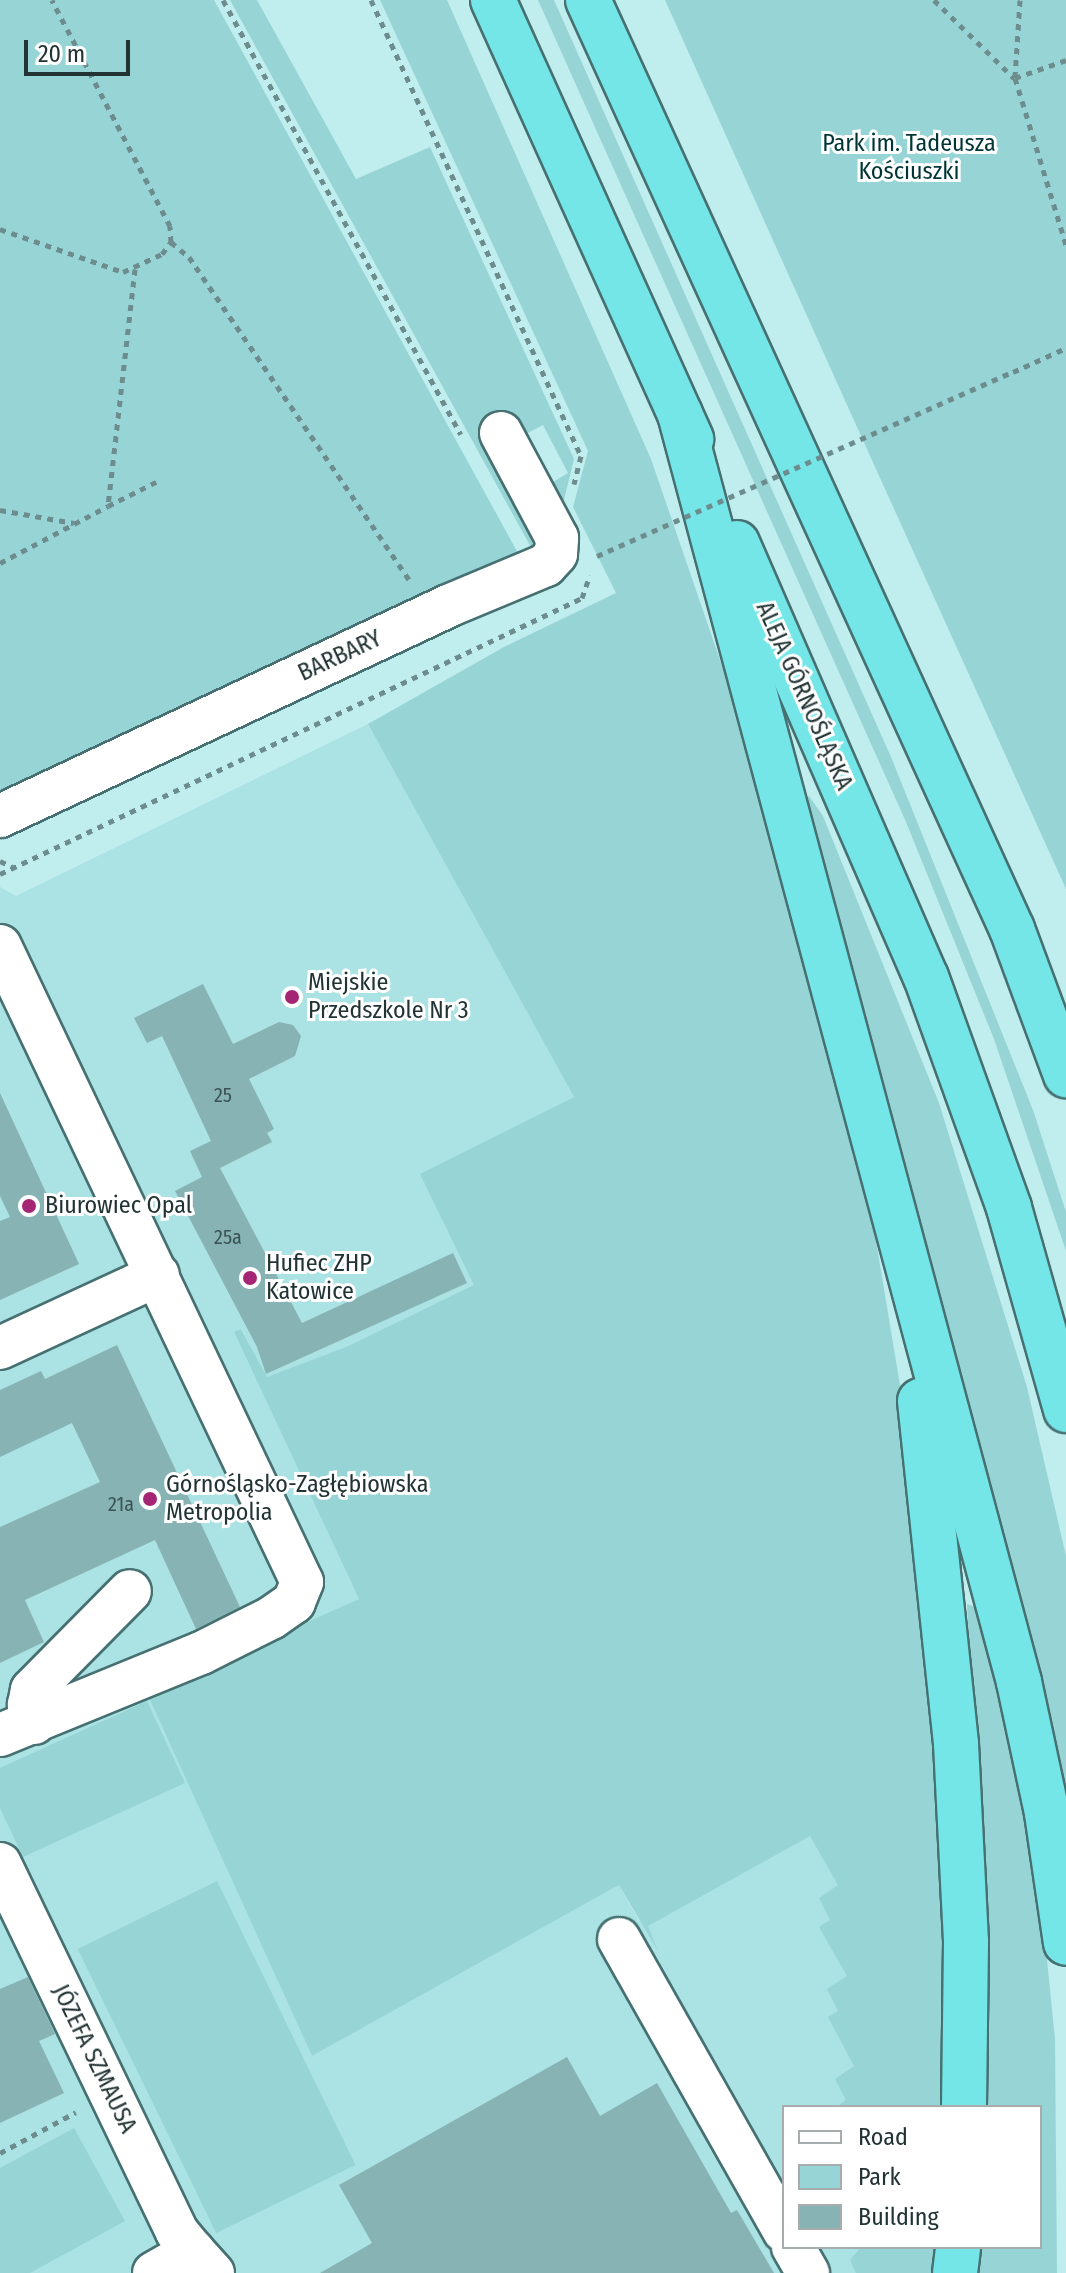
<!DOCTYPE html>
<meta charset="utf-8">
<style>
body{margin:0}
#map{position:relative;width:1066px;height:2273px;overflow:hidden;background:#c0edee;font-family:"Fira Sans Condensed",sans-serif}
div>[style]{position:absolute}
.built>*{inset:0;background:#abe2e3}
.green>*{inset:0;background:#97d4d6;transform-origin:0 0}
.building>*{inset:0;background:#87b3b4}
.path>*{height:5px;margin-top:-2.5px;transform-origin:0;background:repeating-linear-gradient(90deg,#6d8c8d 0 6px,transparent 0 12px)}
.roads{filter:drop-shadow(2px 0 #467071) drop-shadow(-2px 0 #467071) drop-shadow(0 2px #467071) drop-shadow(0 -2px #467071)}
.minor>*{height:42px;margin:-21px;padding:0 21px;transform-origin:21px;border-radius:21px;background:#fff}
.highway>*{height:44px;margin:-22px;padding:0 22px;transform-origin:22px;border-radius:22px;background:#74e6e8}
.path-bridge>*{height:5px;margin-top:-2.5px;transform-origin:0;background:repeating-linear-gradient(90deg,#6d8c8d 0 6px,transparent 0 12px)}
.dots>*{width:22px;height:22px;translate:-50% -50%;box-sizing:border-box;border:4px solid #fff;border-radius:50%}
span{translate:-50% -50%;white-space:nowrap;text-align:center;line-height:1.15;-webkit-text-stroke:6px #fff;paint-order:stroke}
.number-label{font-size:20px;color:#3b5354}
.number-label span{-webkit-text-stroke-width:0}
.park-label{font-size:24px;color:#003536}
.street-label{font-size:24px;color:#223334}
.poi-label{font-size:24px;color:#223334}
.left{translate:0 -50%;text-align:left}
.legend{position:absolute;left:782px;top:2105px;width:260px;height:144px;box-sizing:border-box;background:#fff;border:2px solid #a7adae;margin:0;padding:10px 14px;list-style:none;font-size:24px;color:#223334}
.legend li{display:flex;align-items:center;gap:16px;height:40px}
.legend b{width:40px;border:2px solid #a7adae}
.scale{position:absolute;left:24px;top:40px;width:106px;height:36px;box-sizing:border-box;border:4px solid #223334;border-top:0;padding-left:10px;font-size:24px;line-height:28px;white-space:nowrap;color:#223334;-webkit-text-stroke:6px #fff;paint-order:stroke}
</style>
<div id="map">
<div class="built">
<i style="clip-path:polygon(368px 724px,574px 1097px,421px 1174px,475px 1285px,346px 1347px,266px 1378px,242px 1329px,234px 1332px,359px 1599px,148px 1693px,312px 2056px,619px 1885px,639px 1921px,846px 1806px,874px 2107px,784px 2107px,784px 2247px,886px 2247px,889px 2273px,0 2273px,0 1755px,17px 1748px,0 1711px,0 887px,16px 896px)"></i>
</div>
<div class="green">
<i style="clip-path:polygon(0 0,214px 0,524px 564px,0 799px)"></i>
<i style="clip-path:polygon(230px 0,257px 0,356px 179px,430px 147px,574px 459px,561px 512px,548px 485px,568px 473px,543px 425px,522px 436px,508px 412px,479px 428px,532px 528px,533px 551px)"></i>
<i style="clip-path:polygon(380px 0,447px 0,651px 459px,732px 695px,848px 1121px,876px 1241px,911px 1451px,945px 1865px,948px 2107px,836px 2107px,846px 2100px,835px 2079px,854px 2066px,828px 2017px,838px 2011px,827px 1989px,847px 1976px,819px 1927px,830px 1920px,819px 1898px,838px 1885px,810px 1836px,648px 1926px,658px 1951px,619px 1885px,312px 2056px,147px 1693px,359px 1599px,234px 1332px,241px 1329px,267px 1377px,346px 1347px,474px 1285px,420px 1174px,574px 1097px,368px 724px,504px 647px,616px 593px,573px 507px,588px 451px)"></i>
<i style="clip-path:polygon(538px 0,554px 0,891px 757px,1033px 1110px,1066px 1212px,1066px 1251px,994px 1039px,906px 822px)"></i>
<i style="clip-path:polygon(665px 0,1066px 0,1066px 889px,852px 416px)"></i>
<i style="clip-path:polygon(809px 796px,823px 816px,939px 1103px,1027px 1387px,1066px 1556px,1066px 1813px,804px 800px)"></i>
<i style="clip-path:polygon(967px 1604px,978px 1608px,1006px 1714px,1041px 1900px,1055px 2039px,1057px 2273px,975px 2273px,976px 2247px,1040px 2247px,1040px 2107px,984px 2107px,980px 1855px)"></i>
<i style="clip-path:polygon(147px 1701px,185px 1783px,23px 1857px,0 1808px,0 1768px)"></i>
<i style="left:217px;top:1881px;width:316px;height:155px;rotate:64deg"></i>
<i style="clip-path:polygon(74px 2128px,125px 2221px,30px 2273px,0 2273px,0 2168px)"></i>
<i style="clip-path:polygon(861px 2247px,941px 2247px,939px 2273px,856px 2273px,850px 2260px)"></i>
</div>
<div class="building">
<i style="clip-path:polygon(203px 984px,233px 1044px,279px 1022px,293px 1025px,301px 1036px,295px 1056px,249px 1079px,274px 1129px,267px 1133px,272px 1142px,220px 1168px,302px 1323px,453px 1253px,467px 1283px,266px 1374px,257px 1347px,175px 1191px,202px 1177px,190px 1151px,211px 1141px,162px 1036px,147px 1043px,134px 1018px)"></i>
<i style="clip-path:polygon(0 1093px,79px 1264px,0 1300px,0 1221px,10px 1217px,0 1196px)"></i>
<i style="clip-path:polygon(117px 1345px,240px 1607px,196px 1629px,155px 1540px,25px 1600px,44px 1642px,0 1663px,0 1527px,100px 1482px,72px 1423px,0 1457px,0 1390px,41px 1371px,45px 1379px)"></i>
<i style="clip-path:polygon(28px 1977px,55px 2034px,39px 2041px,64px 2093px,0 2123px,0 1989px)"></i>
<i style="clip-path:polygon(567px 2057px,600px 2116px,657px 2083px,731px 2213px,737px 2210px,774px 2273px,320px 2273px,372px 2243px,339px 2185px)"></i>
</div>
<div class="path">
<i style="left:223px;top:0;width:495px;rotate:61.3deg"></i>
<i style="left:371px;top:0;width:502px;rotate:65.27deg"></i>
<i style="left:581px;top:456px;width:29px;rotate:104deg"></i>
<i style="left:934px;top:0;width:112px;rotate:44.3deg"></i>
<i style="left:1020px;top:0;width:78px;rotate:93.7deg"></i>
<i style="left:1015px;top:78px;width:175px;rotate:73deg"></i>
<i style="left:1015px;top:78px;width:54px;rotate:-19.4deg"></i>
<i style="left:0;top:229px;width:130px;rotate:19.3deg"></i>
<i style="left:123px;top:272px;width:43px;rotate:-24.8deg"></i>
<i style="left:162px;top:254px;width:15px;rotate:-53deg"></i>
<i style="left:171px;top:242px;width:16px;rotate:-94deg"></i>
<i style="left:170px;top:226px;width:255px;rotate:-117.6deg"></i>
<i style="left:171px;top:242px;width:23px;rotate:40deg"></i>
<i style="left:189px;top:257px;width:392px;rotate:55.7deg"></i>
<i style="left:135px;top:269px;width:239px;rotate:96.5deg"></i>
<i style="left:108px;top:506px;width:60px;rotate:-26.6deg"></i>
<i style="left:1013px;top:372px;width:58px;rotate:-24.4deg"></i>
<i style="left:0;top:510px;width:75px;rotate:10deg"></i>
<i style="left:0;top:563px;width:122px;rotate:-27.8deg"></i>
<i style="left:0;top:861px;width:14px;rotate:25deg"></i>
<i style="left:0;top:874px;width:644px;rotate:-25.37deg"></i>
<i style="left:582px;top:598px;width:24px;rotate:-71deg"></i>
<i style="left:0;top:2153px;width:86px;rotate:-28.3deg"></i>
</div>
<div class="roads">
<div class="minor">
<i style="left:0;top:816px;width:495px;rotate:-25.1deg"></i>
<i style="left:448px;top:606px;width:106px;rotate:-22.7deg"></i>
<i style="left:546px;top:565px;width:15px;rotate:-48deg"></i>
<i style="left:556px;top:554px;width:16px;rotate:-86deg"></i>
<i style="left:557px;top:538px;width:119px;rotate:-118.1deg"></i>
<i style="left:0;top:946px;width:704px;rotate:64.6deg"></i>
<i style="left:302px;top:1582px;width:22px;rotate:112deg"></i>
<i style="left:294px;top:1602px;width:28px;rotate:145deg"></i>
<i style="left:271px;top:1618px;width:78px;rotate:153.4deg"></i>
<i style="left:201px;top:1653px;width:217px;rotate:157.8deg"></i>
<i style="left:0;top:1348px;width:174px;rotate:-24.8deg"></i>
<i style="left:34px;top:1723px;width:19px;rotate:-106deg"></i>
<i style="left:29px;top:1705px;width:15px;rotate:-79deg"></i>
<i style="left:32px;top:1690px;width:139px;rotate:-45.3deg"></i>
<i style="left:0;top:1864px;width:408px;rotate:64.3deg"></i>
<i style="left:177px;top:2232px;width:25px;rotate:50deg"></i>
<i style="left:619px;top:1939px;width:335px;rotate:60.5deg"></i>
<i style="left:793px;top:2247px;width:30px;rotate:60deg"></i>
<i style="left:154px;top:2273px;width:45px;rotate:-29.4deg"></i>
<i style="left:193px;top:2251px;width:30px;rotate:48deg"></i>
</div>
<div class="highway">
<i style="left:493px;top:0;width:482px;rotate:65.7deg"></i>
<i style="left:588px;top:0;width:1021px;rotate:65.47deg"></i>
<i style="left:1012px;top:929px;width:156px;rotate:69.7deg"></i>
<i style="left:680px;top:414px;width:1313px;rotate:75.03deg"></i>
<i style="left:1019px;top:1682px;width:134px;rotate:77.9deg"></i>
<i style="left:1047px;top:1813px;width:131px;rotate:81.7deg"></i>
<i style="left:737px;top:543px;width:473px;rotate:66.5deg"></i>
<i style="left:926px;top:977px;width:245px;rotate:70.2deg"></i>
<i style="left:1009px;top:1208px;width:210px;rotate:74.2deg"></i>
<i style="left:920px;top:1401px;width:345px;rotate:84deg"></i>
<i style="left:956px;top:1744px;width:198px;rotate:87.1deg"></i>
<i style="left:966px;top:1942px;width:165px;rotate:90.7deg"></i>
<i style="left:955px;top:2273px;width:26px;rotate:-83deg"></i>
</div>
</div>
<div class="path-bridge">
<i style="left:597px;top:556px;width:455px;rotate:-23.9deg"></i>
</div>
<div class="dots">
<i style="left:292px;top:997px;background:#a52575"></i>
<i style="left:29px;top:1206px;background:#a52575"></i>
<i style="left:250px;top:1278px;background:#a52575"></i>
<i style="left:150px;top:1499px;background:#a52575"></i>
</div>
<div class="number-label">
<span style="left:223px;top:1095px">25</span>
<span style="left:228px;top:1237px">25a</span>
<span style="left:121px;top:1504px">21a</span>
</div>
<div class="park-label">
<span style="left:909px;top:158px">Park im. Tadeusza<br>Kościuszki</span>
</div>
<div class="street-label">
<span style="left:340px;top:656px;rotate:-25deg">BARBARY</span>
<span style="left:804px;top:696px;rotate:66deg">ALEJA GÓRNOŚLĄSKA</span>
<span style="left:94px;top:2059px;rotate:64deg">JÓZEFA SZMAUSA</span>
</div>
<div class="poi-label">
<span class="left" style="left:308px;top:997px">Miejskie<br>Przedszkole Nr 3</span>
<span class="left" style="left:45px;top:1206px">Biurowiec Opal</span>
<span class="left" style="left:266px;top:1278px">Hufiec ZHP<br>Katowice</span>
<span class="left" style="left:166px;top:1499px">Górnośląsko-Zagłębiowska<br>Metropolia</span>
</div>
<ul class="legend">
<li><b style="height:10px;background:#fff"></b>Road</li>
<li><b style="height:22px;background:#97d4d6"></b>Park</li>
<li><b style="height:22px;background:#87b3b4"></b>Building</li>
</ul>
<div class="scale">20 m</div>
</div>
